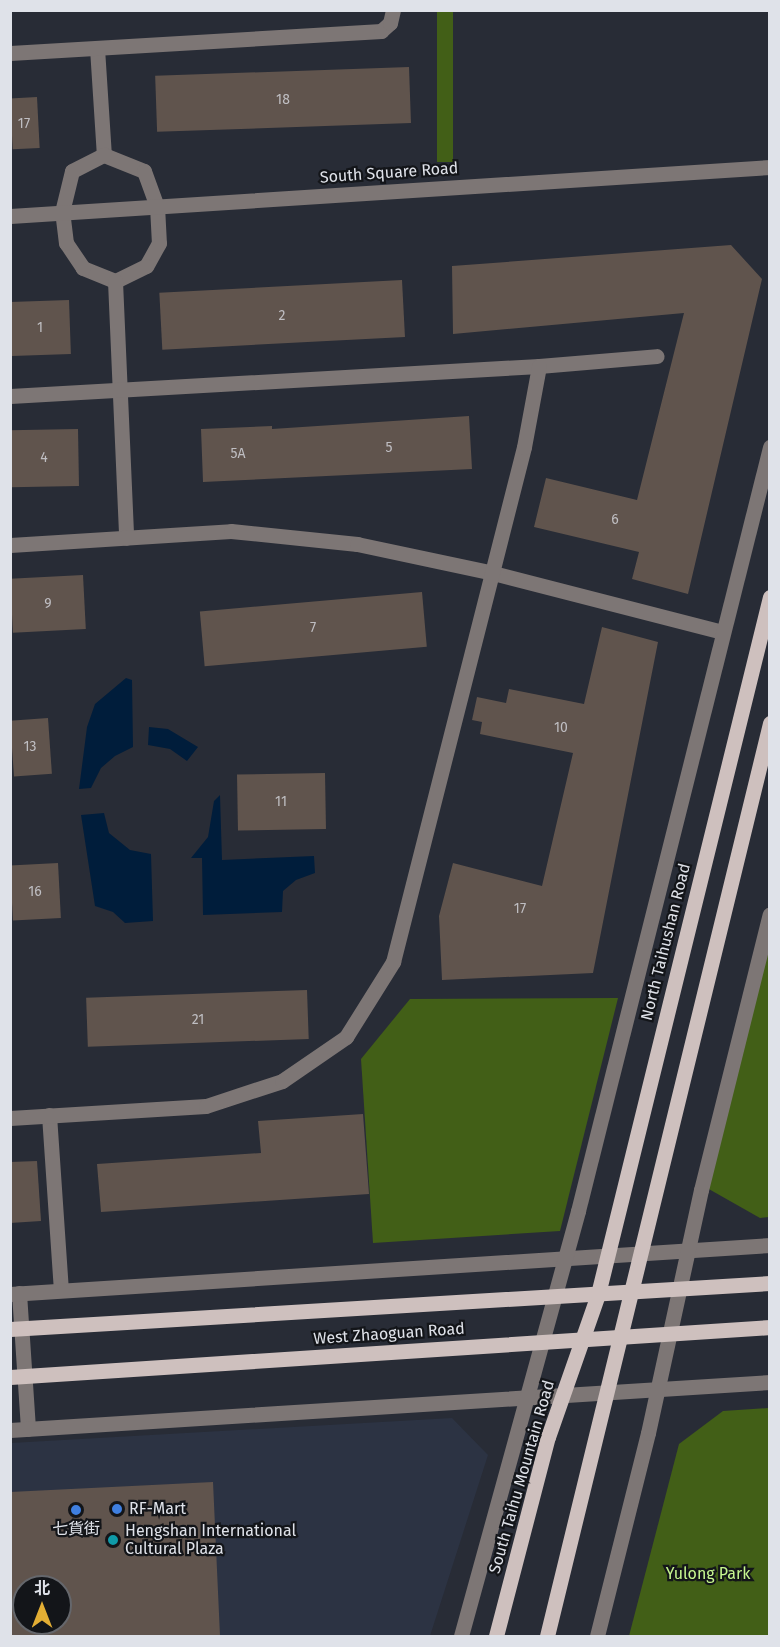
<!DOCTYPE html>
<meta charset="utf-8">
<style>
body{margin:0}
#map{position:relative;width:780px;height:1647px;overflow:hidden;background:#282c36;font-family:"Fira Sans","Noto Sans SC",sans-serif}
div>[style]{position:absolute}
.built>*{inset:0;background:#2c3343}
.green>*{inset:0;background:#425f17;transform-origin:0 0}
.water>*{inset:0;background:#001d3b}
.building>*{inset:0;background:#60544d;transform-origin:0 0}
.minor>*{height:15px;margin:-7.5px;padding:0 7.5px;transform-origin:7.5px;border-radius:7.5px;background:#7d7675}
.major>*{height:15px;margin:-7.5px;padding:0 7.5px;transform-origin:7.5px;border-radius:7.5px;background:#cec0be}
.dots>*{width:16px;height:16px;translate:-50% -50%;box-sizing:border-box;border:3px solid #131519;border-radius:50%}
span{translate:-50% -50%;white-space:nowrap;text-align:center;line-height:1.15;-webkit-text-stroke:4.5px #131519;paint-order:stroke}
.number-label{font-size:14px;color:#bfbec2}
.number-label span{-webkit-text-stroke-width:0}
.street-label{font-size:16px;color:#dfe2e9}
.poi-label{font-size:16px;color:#dfe2e9}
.left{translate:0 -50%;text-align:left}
.park-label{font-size:16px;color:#c6f68f}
.frame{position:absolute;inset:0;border:12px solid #dfe2e9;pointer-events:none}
.north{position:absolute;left:12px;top:1575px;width:60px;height:60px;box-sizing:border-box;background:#131519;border:2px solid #65676c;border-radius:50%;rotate:0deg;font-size:16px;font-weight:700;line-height:24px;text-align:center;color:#dfe2e9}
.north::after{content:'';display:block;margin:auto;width:21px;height:27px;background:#e3ae34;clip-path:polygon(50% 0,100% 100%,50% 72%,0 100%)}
</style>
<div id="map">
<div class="built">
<i style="clip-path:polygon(evenodd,452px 1418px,488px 1455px,430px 1636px,11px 1636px,11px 1443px,452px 1418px,24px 1587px,60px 1587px,60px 1623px,24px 1623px,24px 1587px)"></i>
</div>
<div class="green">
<i style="left:437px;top:11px;width:16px;height:151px"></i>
<i style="clip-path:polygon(769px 934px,769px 1217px,760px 1218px,707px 1188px)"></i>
<i style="clip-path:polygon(618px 998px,560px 1231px,373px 1243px,361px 1059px,410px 999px)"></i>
<i style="clip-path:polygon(769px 1408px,769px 1636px,629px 1636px,679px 1444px,723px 1411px)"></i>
</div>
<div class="water">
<i style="clip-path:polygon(126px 678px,132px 680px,133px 747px,115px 756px,101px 768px,91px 788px,79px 789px,87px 727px,95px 704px)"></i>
<i style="clip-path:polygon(149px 727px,168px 729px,198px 747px,187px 761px,170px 749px,148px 745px)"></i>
<i style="clip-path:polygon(220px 795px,222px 860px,314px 856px,315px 873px,296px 880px,283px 891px,282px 912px,203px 915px,202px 858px,191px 858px,208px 837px,214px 801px)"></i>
<i style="clip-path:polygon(104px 813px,109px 833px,130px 850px,151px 854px,153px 921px,125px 923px,113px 912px,95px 906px,81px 815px)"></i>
</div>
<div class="building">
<i style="left:409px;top:67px;width:56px;height:254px;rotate:88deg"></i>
<i style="left:37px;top:97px;width:51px;height:27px;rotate:87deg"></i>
<i style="clip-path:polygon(731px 245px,762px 279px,688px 594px,632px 579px,639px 552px,534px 527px,546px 478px,637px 500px,684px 313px,453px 334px,452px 266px)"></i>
<i style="left:402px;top:280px;width:57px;height:243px;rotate:87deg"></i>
<i style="left:69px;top:300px;width:54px;height:59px;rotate:88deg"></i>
<i style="clip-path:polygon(469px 416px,472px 469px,203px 482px,201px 429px,272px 426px,272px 429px)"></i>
<i style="left:78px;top:429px;width:57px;height:68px;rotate:89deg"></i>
<i style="left:83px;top:575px;width:54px;height:73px;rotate:87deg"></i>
<i style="left:422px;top:592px;width:55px;height:223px;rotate:85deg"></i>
<i style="clip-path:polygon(602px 627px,658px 642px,593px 973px,442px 980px,439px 916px,453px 863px,542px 886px,573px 753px,480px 734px,482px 722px,472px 720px,477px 697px,506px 703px,509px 689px,584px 704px)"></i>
<i style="left:48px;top:718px;width:56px;height:38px;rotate:86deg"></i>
<i style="left:325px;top:773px;width:56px;height:88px;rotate:89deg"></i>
<i style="left:58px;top:863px;width:55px;height:48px;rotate:87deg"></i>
<i style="left:307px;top:990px;width:49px;height:221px;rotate:88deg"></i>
<i style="clip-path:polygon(363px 1114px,369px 1194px,101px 1212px,97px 1164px,261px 1153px,258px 1121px)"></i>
<i style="clip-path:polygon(37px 1161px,41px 1221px,10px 1223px,10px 1162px)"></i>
<i style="clip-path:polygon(evenodd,213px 1482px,220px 1636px,10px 1636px,10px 1492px,213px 1482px,24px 1587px,60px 1587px,60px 1623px,24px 1623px,24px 1587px)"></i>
</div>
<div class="minor">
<i style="left:97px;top:48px;width:107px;rotate:86.3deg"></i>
<i style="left:10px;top:53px;width:372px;rotate:-3.4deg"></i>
<i style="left:381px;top:31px;width:12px;rotate:-42deg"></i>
<i style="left:390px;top:23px;width:13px;rotate:-77deg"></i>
<i style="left:104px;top:155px;width:43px;rotate:21.8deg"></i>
<i style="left:144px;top:171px;width:37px;rotate:70deg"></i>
<i style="left:157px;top:206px;width:37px;rotate:87deg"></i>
<i style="left:159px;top:243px;width:26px;rotate:119deg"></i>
<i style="left:146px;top:266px;width:34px;rotate:154deg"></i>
<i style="left:115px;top:281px;width:35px;rotate:-158deg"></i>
<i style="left:83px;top:268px;width:30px;rotate:-124deg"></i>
<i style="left:66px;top:243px;width:31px;rotate:-97deg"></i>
<i style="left:62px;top:212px;width:42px;rotate:-76.3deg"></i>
<i style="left:72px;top:171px;width:36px;rotate:-27deg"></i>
<i style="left:10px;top:216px;width:762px;rotate:-3.69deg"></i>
<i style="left:115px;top:281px;width:257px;rotate:87.5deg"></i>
<i style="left:10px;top:396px;width:530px;rotate:-3.25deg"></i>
<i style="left:539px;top:366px;width:118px;rotate:-4.8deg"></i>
<i style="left:10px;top:545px;width:221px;rotate:-3.6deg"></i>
<i style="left:231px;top:531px;width:127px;rotate:5.9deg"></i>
<i style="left:357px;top:544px;width:139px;rotate:12deg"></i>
<i style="left:493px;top:573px;width:237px;rotate:14.4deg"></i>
<i style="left:49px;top:1115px;width:175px;rotate:86.1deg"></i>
<i style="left:10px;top:1118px;width:196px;rotate:-3.5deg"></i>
<i style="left:206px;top:1106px;width:80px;rotate:-18.2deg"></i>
<i style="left:282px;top:1081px;width:78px;rotate:-34.5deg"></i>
<i style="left:346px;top:1037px;width:89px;rotate:-57.9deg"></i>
<i style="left:393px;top:962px;width:531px;rotate:-75.73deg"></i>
<i style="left:524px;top:447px;width:82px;rotate:-79.5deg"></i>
<i style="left:19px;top:1293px;width:136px;rotate:86.2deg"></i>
<i style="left:10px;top:1294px;width:762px;rotate:-3.69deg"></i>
<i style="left:10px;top:1430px;width:762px;rotate:-3.61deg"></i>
<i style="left:461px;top:1636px;width:441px;rotate:-74.6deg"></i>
<i style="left:578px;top:1211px;width:788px;rotate:-75.89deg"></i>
<i style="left:597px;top:1636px;width:209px;rotate:-75.9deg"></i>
<i style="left:648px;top:1433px;width:249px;rotate:-77.7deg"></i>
<i style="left:701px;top:1190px;width:284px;rotate:-76deg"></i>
</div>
<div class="major">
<i style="left:10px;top:1329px;width:761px;rotate:-3.46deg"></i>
<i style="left:10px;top:1377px;width:762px;rotate:-3.76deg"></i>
<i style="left:496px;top:1636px;width:206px;rotate:-75.4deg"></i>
<i style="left:548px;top:1437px;width:151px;rotate:-70.7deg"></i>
<i style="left:598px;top:1294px;width:718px;rotate:-76.14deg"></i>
<i style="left:547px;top:1636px;width:940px;rotate:-76.27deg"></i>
</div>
<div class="dots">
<i style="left:117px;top:1509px;background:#3f7fe0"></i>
<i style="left:76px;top:1510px;background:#3f7fe0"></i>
<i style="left:113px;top:1540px;background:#0f9aa8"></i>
</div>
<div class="number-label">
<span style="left:283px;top:100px">18</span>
<span style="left:24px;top:124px">17</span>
<span style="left:282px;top:316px">2</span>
<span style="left:40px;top:328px">1</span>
<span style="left:389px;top:448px">5</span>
<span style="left:238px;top:454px">5A</span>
<span style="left:44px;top:458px">4</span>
<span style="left:615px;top:520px">6</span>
<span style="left:48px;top:604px">9</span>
<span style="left:313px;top:628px">7</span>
<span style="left:561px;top:728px">10</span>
<span style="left:30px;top:747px">13</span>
<span style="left:281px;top:802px">11</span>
<span style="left:35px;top:892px">16</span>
<span style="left:520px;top:909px">17</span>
<span style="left:198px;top:1020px">21</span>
</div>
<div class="street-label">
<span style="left:389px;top:173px;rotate:-4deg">South Square Road</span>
<span style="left:666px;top:942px;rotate:-76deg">North Taihushan Road</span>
<span style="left:389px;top:1334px;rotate:-4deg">West Zhaoguan Road</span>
<span style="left:522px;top:1477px;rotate:-74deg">South Taihu Mountain Road</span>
</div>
<div class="poi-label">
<span class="left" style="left:129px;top:1509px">RF-Mart</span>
<span style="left:76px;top:1529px">七貨街</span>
<span class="left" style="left:125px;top:1540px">Hengshan International<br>Cultural Plaza</span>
</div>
<div class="park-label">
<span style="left:708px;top:1574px">Yulong Park</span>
</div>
<div class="frame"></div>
<div class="north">北</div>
</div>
